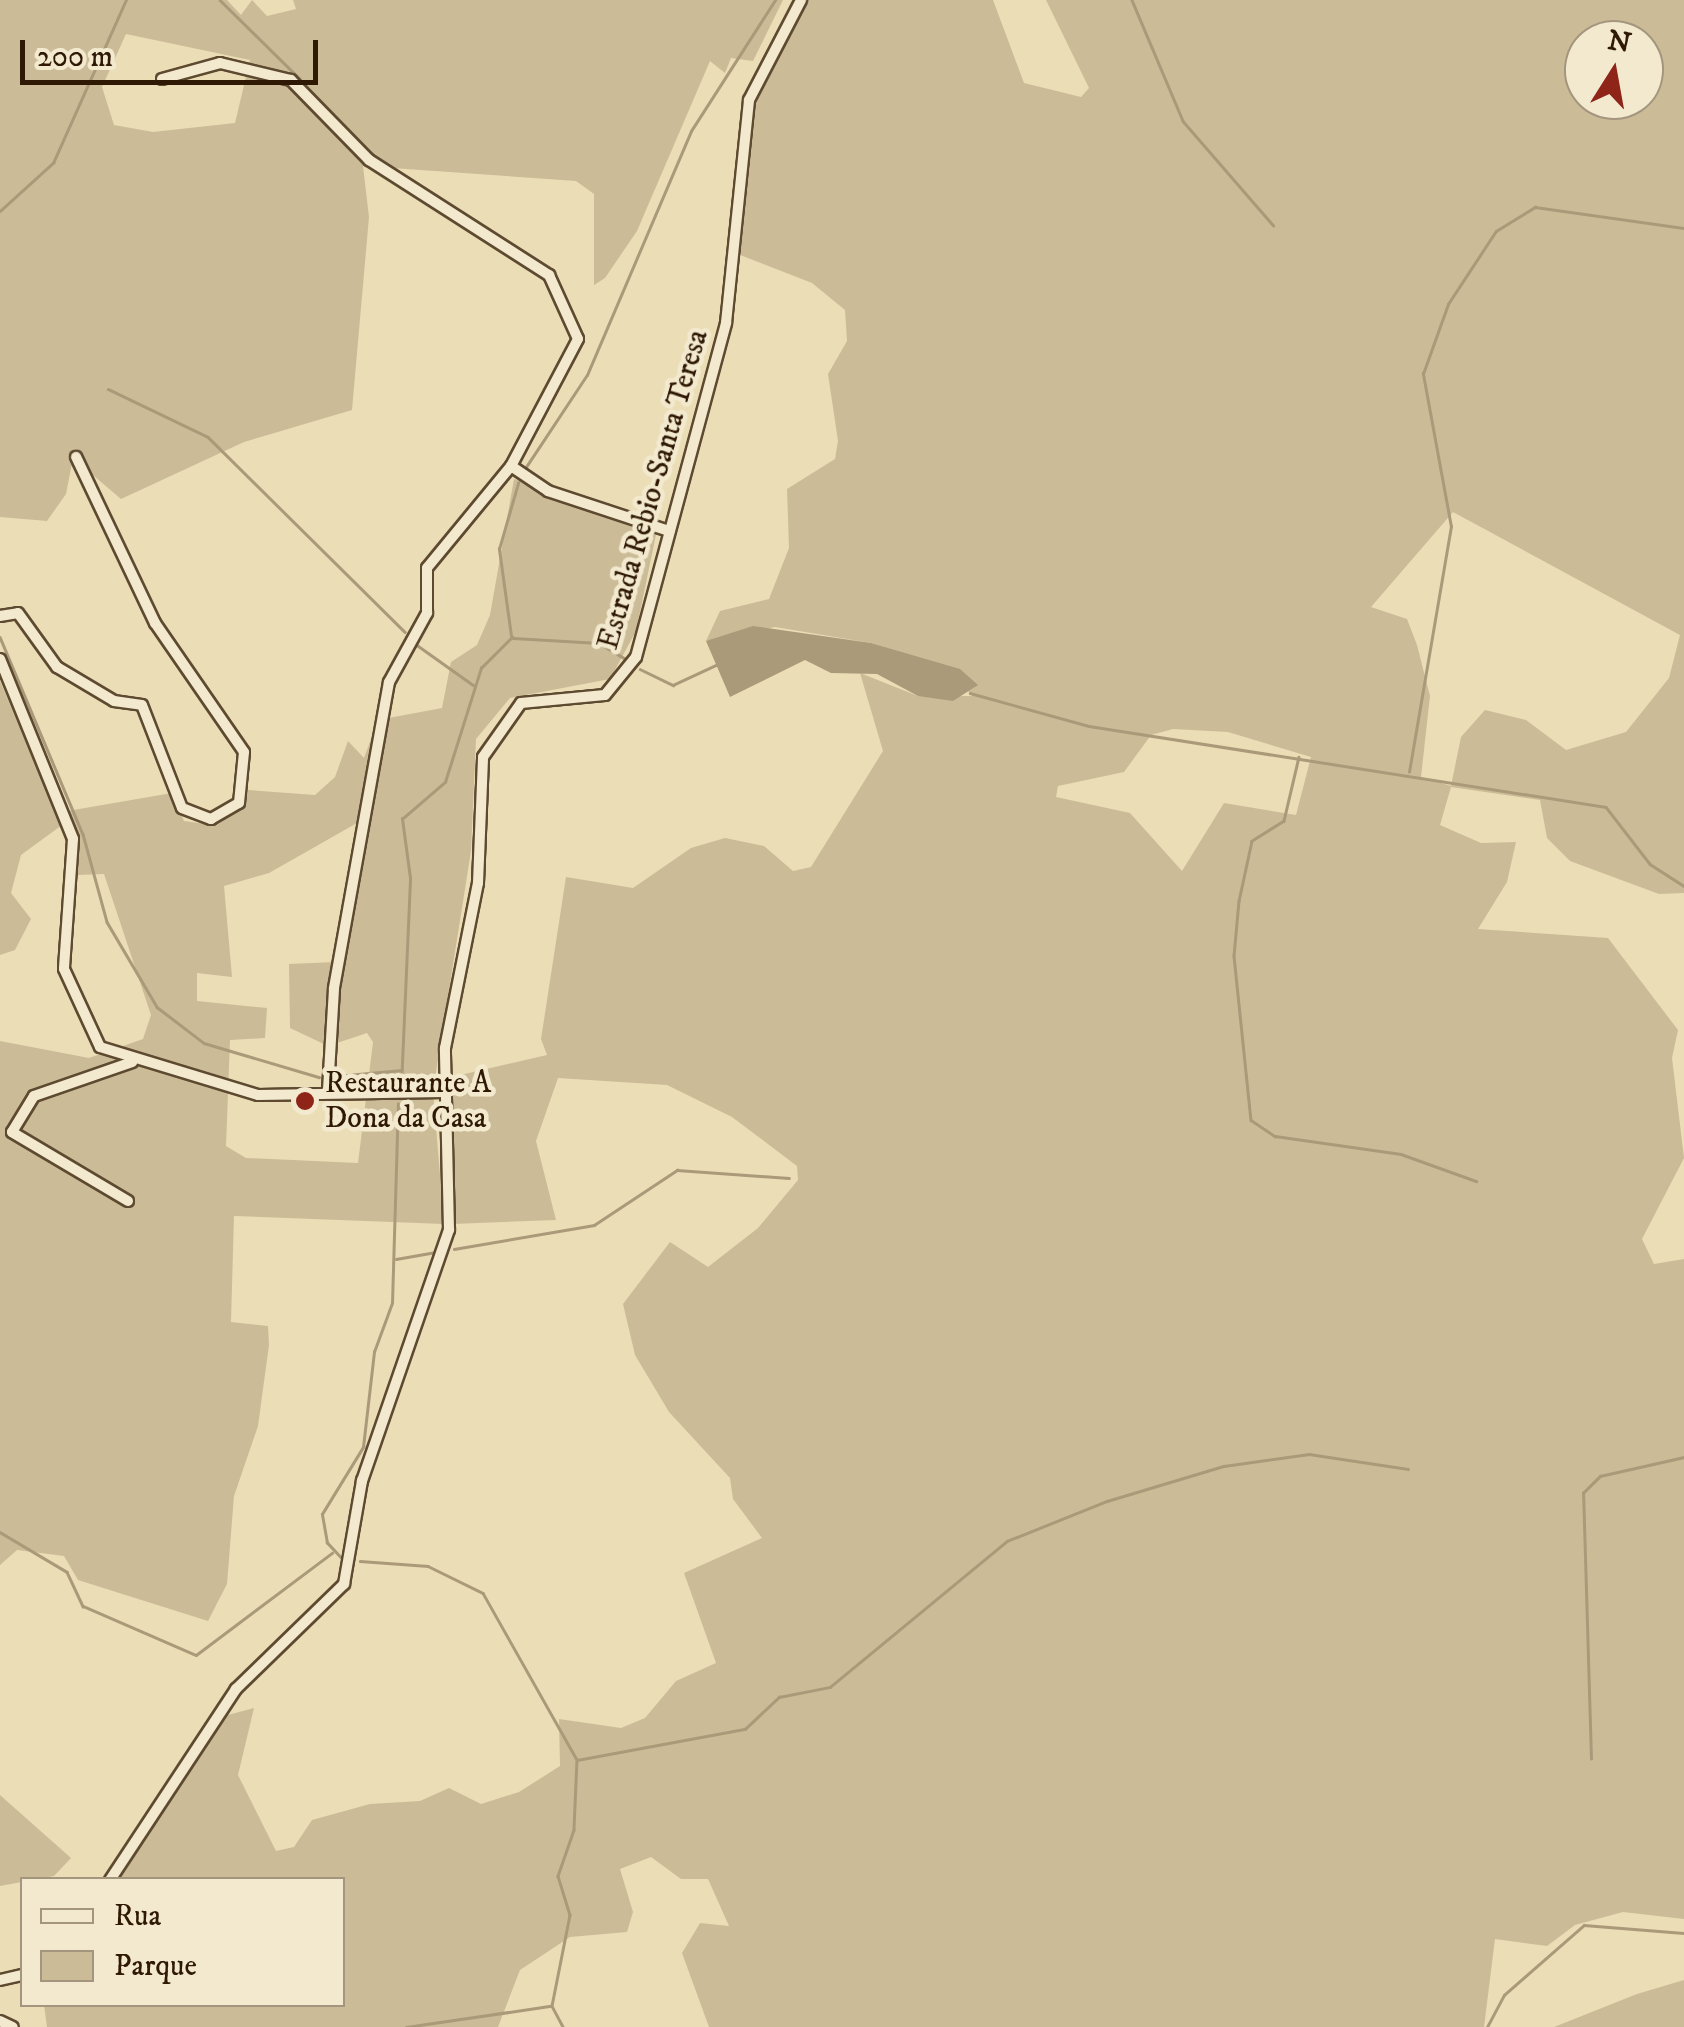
<!DOCTYPE html>
<style>
body{margin:0}
#map{position:relative;width:1684px;height:2027px;overflow:hidden;background:#ebddb5;font-family:"IM FELL DW Pica",serif}
div>[style]{position:absolute}
.green>*{inset:0;background:#cbbc97}
.water>*{inset:0;background:#ab9a79}
.stream>*{height:2.5px;margin:-1.25px;padding:0 1.25px;transform-origin:1.25px;border-radius:1.25px;background:#ab9a79}
.roads{filter:drop-shadow(2px 0 #5e4a30) drop-shadow(-2px 0 #5e4a30) drop-shadow(0 2px #5e4a30) drop-shadow(0 -2px #5e4a30)}
.minor>*{height:10px;margin:-5px;padding:0 5px;transform-origin:5px;border-radius:5px;background:#f2e9cf}
.dots>*{width:28px;height:28px;translate:-50% -50%;box-sizing:border-box;border:5px solid #f2e9cf;border-radius:50%}
span{translate:-50% -50%;white-space:nowrap;text-align:center;line-height:1.15;-webkit-text-stroke:9px #f2e9cf;paint-order:stroke}
.street-label{font-size:30px;color:#2f1904}
.poi-label{font-size:30px;color:#2f1904}
.left{translate:0 -50%;text-align:left}
.legend{position:absolute;left:20px;top:1877px;width:325px;height:130px;box-sizing:border-box;background:#f2e9cf;border:2px solid #a4967e;margin:0;padding:12px 18px;list-style:none;font-size:30px;color:#2f1904}
.legend li{display:flex;align-items:center;gap:20px;height:50px}
.legend b{width:50px;border:2px solid #a4967e}
.north{position:absolute;left:1564px;top:20px;width:100px;height:100px;box-sizing:border-box;background:#f2e9cf;border:2px solid #a4967e;border-radius:50%;rotate:11deg;font-size:28px;font-weight:700;line-height:40px;text-align:center;color:#2f1904}
.north::after{content:'';display:block;margin:auto;width:35px;height:45px;background:#8f2418;clip-path:polygon(50% 0,100% 100%,50% 72%,0 100%)}
.scale{position:absolute;left:20px;top:40px;width:298px;height:45px;box-sizing:border-box;border:5px solid #2f1904;border-top:0;padding-left:12px;font-size:30px;line-height:35px;white-space:nowrap;color:#2f1904;-webkit-text-stroke:8px #f2e9cf;paint-order:stroke}
</style>
<div id="map">
<div class="green">
<i style="clip-path:polygon(evenodd,0 0,227px 0,241px 15px,252px 0,267px 16px,296px 9px,293px 0,783px 0,753px 61px,731px 58px,725px 73px,710px 61px,637px 231px,605px 278px,594px 285px,594px 194px,576px 181px,363px 166px,369px 217px,352px 410px,244px 442px,121px 499px,73px 458px,66px 494px,47px 521px,0 517px,0 0,126px 34px,250px 60px,235px 123px,153px 132px,114px 125px,102px 87px,126px 34px)"></i>
<i style="clip-path:polygon(evenodd,803px 0,993px 0,1024px 83px,1081px 97px,1089px 88px,1046px 0,1684px 0,1684px 893px,1659px 894px,1570px 861px,1547px 838px,1540px 800px,1451px 787px,1440px 825px,1481px 843px,1516px 842px,1507px 882px,1478px 929px,1608px 938px,1678px 1030px,1672px 1058px,1684px 1158px,1642px 1239px,1654px 1264px,1684px 1259px,1684px 1919px,1623px 1912px,1575px 1925px,1547px 1946px,1495px 1939px,1484px 2027px,709px 2027px,682px 1953px,700px 1923px,729px 1926px,708px 1879px,681px 1879px,651px 1857px,620px 1869px,633px 1912px,627px 1932px,570px 1937px,520px 1970px,498px 2027px,47px 2027px,44px 2005px,342px 2004px,342px 1880px,114px 1879px,163px 1787px,213px 1719px,254px 1708px,238px 1775px,276px 1851px,294px 1847px,312px 1820px,370px 1804px,420px 1801px,449px 1788px,481px 1804px,519px 1792px,560px 1766px,559px 1719px,621px 1728px,645px 1718px,676px 1681px,716px 1663px,684px 1573px,762px 1538px,733px 1499px,730px 1478px,669px 1412px,635px 1355px,623px 1304px,670px 1242px,708px 1267px,758px 1228px,798px 1180px,797px 1166px,732px 1117px,667px 1085px,558px 1078px,536px 1141px,556px 1220px,453px 1224px,443px 1090px,443px 1079px,547px 1055px,541px 1039px,566px 877px,633px 888px,691px 848px,725px 838px,764px 846px,793px 871px,811px 867px,883px 751px,860px 673px,918px 696px,973px 696px,939px 664px,871px 643px,775px 627px,706px 641px,720px 611px,769px 599px,789px 548px,787px 489px,835px 459px,838px 441px,828px 374px,847px 341px,845px 310px,812px 283px,730px 251px,737px 146px,803px 0,1584px 40px,1644px 40px,1644px 100px,1584px 100px,1584px 40px,803px 0,1453px 512px,1680px 635px,1669px 678px,1626px 732px,1566px 750px,1526px 720px,1485px 710px,1461px 737px,1451px 786px,1421px 777px,1430px 696px,1417px 645px,1407px 619px,1371px 607px,1453px 512px,803px 0,1173px 729px,1228px 732px,1311px 757px,1296px 815px,1224px 803px,1182px 871px,1130px 813px,1056px 797px,1058px 786px,1124px 772px,1151px 735px,1173px 729px)"></i>
<i style="clip-path:polygon(evenodd,514px 479px,657px 530px,636px 631px,610px 679px,510px 698px,476px 739px,471px 851px,433px 1091px,444px 1224px,234px 1216px,231px 1322px,268px 1326px,269px 1345px,258px 1426px,234px 1496px,227px 1584px,208px 1621px,78px 1580px,64px 1556px,17px 1550px,0 1565px,0 1041px,89px 1058px,143px 1039px,151px 1015px,104px 874px,77px 875px,62px 825px,21px 855px,11px 893px,31px 919px,15px 950px,0 955px,0 681px,56px 813px,172px 793px,184px 821px,205px 824px,230px 816px,248px 790px,315px 795px,335px 777px,348px 741px,364px 758px,378px 720px,442px 708px,451px 662px,477px 645px,490px 615px,514px 479px,357px 823px,336px 962px,289px 964px,290px 1028px,328px 1046px,367px 1033px,373px 1042px,358px 1163px,246px 1158px,226px 1146px,230px 1040px,265px 1038px,267px 1008px,197px 1001px,197px 973px,232px 977px,224px 886px,269px 873px,357px 823px)"></i>
<i style="clip-path:polygon(0 1795px,71px 1858px,54px 1876px,0 1886px)"></i>
<i style="clip-path:polygon(1684px 1980px,1684px 2027px,1554px 2027px,1637px 1994px)"></i>
</div>
<div class="water">
<i style="clip-path:polygon(753px 626px,871px 643px,960px 669px,978px 685px,953px 701px,918px 696px,877px 674px,831px 673px,805px 660px,730px 697px,706px 641px)"></i>
</div>
<div class="stream">
<i style="left:220px;top:0;width:112px;rotate:44.6deg"></i>
<i style="left:1132px;top:0;width:131px;rotate:67.1deg"></i>
<i style="left:1183px;top:121px;width:138px;rotate:49.1deg"></i>
<i style="left:0;top:211px;width:72px;rotate:-42.2deg"></i>
<i style="left:53px;top:163px;width:179px;rotate:-65.9deg"></i>
<i style="left:108px;top:389px;width:111px;rotate:25.6deg"></i>
<i style="left:208px;top:437px;width:277px;rotate:44.7deg"></i>
<i style="left:526px;top:467px;width:110px;rotate:-56.5deg"></i>
<i style="left:587px;top:375px;width:265px;rotate:-66.9deg"></i>
<i style="left:691px;top:131px;width:156px;rotate:-57.3deg"></i>
<i style="left:511px;top:636px;width:88px;rotate:-97.9deg"></i>
<i style="left:499px;top:549px;width:69px;rotate:-73.9deg"></i>
<i style="left:0;top:637px;width:214px;rotate:67.2deg"></i>
<i style="left:83px;top:834px;width:91px;rotate:74.7deg"></i>
<i style="left:107px;top:922px;width:99px;rotate:59.5deg"></i>
<i style="left:157px;top:1007px;width:59px;rotate:37.5deg"></i>
<i style="left:204px;top:1043px;width:120px;rotate:16.5deg"></i>
<i style="left:513px;top:638px;width:86px;rotate:3.3deg"></i>
<i style="left:599px;top:643px;width:29px;rotate:31deg"></i>
<i style="left:417px;top:645px;width:69px;rotate:35.5deg"></i>
<i style="left:640px;top:669px;width:37px;rotate:26deg"></i>
<i style="left:673px;top:685px;width:50px;rotate:-25deg"></i>
<i style="left:970px;top:693px;width:123px;rotate:15.5deg"></i>
<i style="left:1089px;top:726px;width:523px;rotate:8.9deg"></i>
<i style="left:1606px;top:807px;width:72px;rotate:52.3deg"></i>
<i style="left:1650px;top:864px;width:40px;rotate:32.9deg"></i>
<i style="left:1299px;top:757px;width:66px;rotate:103.2deg"></i>
<i style="left:1284px;top:821px;width:38px;rotate:148deg"></i>
<i style="left:1252px;top:841px;width:61px;rotate:102.2deg"></i>
<i style="left:1239px;top:901px;width:55px;rotate:95.2deg"></i>
<i style="left:1234px;top:956px;width:165px;rotate:84.1deg"></i>
<i style="left:1251px;top:1120px;width:29px;rotate:34deg"></i>
<i style="left:1275px;top:1136px;width:127px;rotate:8.1deg"></i>
<i style="left:1401px;top:1154px;width:80px;rotate:19.8deg"></i>
<i style="left:1409px;top:772px;width:249px;rotate:-80.3deg"></i>
<i style="left:1451px;top:527px;width:156px;rotate:-100.4deg"></i>
<i style="left:1423px;top:374px;width:74px;rotate:-70.3deg"></i>
<i style="left:1448px;top:304px;width:87px;rotate:-56.7deg"></i>
<i style="left:1496px;top:231px;width:46px;rotate:-31.6deg"></i>
<i style="left:1535px;top:207px;width:150px;rotate:8deg"></i>
<i style="left:336px;top:1076px;width:66px;rotate:-5.2deg"></i>
<i style="left:401px;top:1086px;width:208px;rotate:-87.5deg"></i>
<i style="left:410px;top:878px;width:60px;rotate:-97.7deg"></i>
<i style="left:402px;top:819px;width:57px;rotate:-40.7deg"></i>
<i style="left:445px;top:782px;width:120px;rotate:-72.5deg"></i>
<i style="left:481px;top:668px;width:44px;rotate:-45deg"></i>
<i style="left:454px;top:1249px;width:142px;rotate:-9.7deg"></i>
<i style="left:594px;top:1225px;width:100px;rotate:-33.5deg"></i>
<i style="left:677px;top:1170px;width:112px;rotate:4.1deg"></i>
<i style="left:396px;top:1259px;width:40px;rotate:-10deg"></i>
<i style="left:0;top:1532px;width:78px;rotate:30.8deg"></i>
<i style="left:67px;top:1572px;width:38px;rotate:65deg"></i>
<i style="left:83px;top:1606px;width:123px;rotate:23.4deg"></i>
<i style="left:196px;top:1655px;width:170px;rotate:-36.9deg"></i>
<i style="left:342px;top:1559px;width:22px;rotate:-133deg"></i>
<i style="left:327px;top:1543px;width:29px;rotate:-100deg"></i>
<i style="left:322px;top:1514px;width:79px;rotate:-58.5deg"></i>
<i style="left:363px;top:1447px;width:96px;rotate:-83.4deg"></i>
<i style="left:374px;top:1352px;width:52px;rotate:-69.8deg"></i>
<i style="left:392px;top:1303px;width:199px;rotate:-88.3deg"></i>
<i style="left:360px;top:1561px;width:68px;rotate:4.2deg"></i>
<i style="left:428px;top:1566px;width:61px;rotate:26.1deg"></i>
<i style="left:483px;top:1593px;width:192px;rotate:60.6deg"></i>
<i style="left:577px;top:1760px;width:70px;rotate:92.5deg"></i>
<i style="left:574px;top:1830px;width:49px;rotate:109.2deg"></i>
<i style="left:558px;top:1876px;width:41px;rotate:72.9deg"></i>
<i style="left:570px;top:1915px;width:93px;rotate:101.2deg"></i>
<i style="left:552px;top:2006px;width:24px;rotate:62deg"></i>
<i style="left:1591px;top:1759px;width:266px;rotate:-91.7deg"></i>
<i style="left:1583px;top:1493px;width:24px;rotate:-45deg"></i>
<i style="left:1600px;top:1476px;width:86px;rotate:-12.7deg"></i>
<i style="left:577px;top:1760px;width:171px;rotate:-10.5deg"></i>
<i style="left:745px;top:1729px;width:47px;rotate:-43.3deg"></i>
<i style="left:779px;top:1697px;width:52px;rotate:-11.1deg"></i>
<i style="left:830px;top:1687px;width:229px;rotate:-39.5deg"></i>
<i style="left:1007px;top:1541px;width:108px;rotate:-21.8deg"></i>
<i style="left:1107px;top:1501px;width:122px;rotate:-16.7deg"></i>
<i style="left:1224px;top:1466px;width:86px;rotate:-8deg"></i>
<i style="left:1309px;top:1454px;width:100px;rotate:8.6deg"></i>
<i style="left:406px;top:2027px;width:146px;rotate:-8.3deg"></i>
<i style="left:1487px;top:2027px;width:36px;rotate:-62deg"></i>
<i style="left:1504px;top:1995px;width:106px;rotate:-41.2deg"></i>
<i style="left:1584px;top:1925px;width:100px;rotate:4.6deg"></i>
</div>
<div class="roads">
<div class="minor">
<i style="left:162px;top:79px;width:60px;rotate:-15.4deg"></i>
<i style="left:220px;top:63px;width:73px;rotate:13.5deg"></i>
<i style="left:291px;top:80px;width:112px;rotate:45.7deg"></i>
<i style="left:369px;top:160px;width:214px;rotate:32.6deg"></i>
<i style="left:549px;top:275px;width:70px;rotate:65.6deg"></i>
<i style="left:578px;top:339px;width:144px;rotate:117.8deg"></i>
<i style="left:511px;top:466px;width:132px;rotate:129.5deg"></i>
<i style="left:427px;top:568px;width:45px;rotate:90deg"></i>
<i style="left:427px;top:613px;width:79px;rotate:118.8deg"></i>
<i style="left:389px;top:682px;width:312px;rotate:100.2deg"></i>
<i style="left:334px;top:989px;width:101px;rotate:93.4deg"></i>
<i style="left:511px;top:466px;width:45px;rotate:34deg"></i>
<i style="left:548px;top:491px;width:124px;rotate:18.3deg"></i>
<i style="left:0;top:616px;width:18px;rotate:-9deg"></i>
<i style="left:18px;top:613px;width:67px;rotate:54.2deg"></i>
<i style="left:57px;top:667px;width:66px;rotate:30.8deg"></i>
<i style="left:114px;top:701px;width:28px;rotate:8deg"></i>
<i style="left:142px;top:705px;width:110px;rotate:68.8deg"></i>
<i style="left:182px;top:808px;width:31px;rotate:21deg"></i>
<i style="left:211px;top:819px;width:32px;rotate:-30deg"></i>
<i style="left:239px;top:803px;width:51px;rotate:-84.4deg"></i>
<i style="left:244px;top:752px;width:157px;rotate:-124.6deg"></i>
<i style="left:155px;top:623px;width:184px;rotate:-115.4deg"></i>
<i style="left:0;top:659px;width:194px;rotate:67.9deg"></i>
<i style="left:73px;top:839px;width:130px;rotate:94deg"></i>
<i style="left:64px;top:969px;width:86px;rotate:65.2deg"></i>
<i style="left:100px;top:1047px;width:165px;rotate:16.9deg"></i>
<i style="left:258px;top:1095px;width:186px;rotate:-0.9deg"></i>
<i style="left:128px;top:1201px;width:135px;rotate:-149.3deg"></i>
<i style="left:12px;top:1132px;width:42px;rotate:-58.6deg"></i>
<i style="left:34px;top:1096px;width:104px;rotate:-19.1deg"></i>
<i style="left:110px;top:1880px;width:229px;rotate:-56.6deg"></i>
<i style="left:236px;top:1689px;width:151px;rotate:-44.2deg"></i>
<i style="left:344px;top:1584px;width:105px;rotate:-80.1deg"></i>
<i style="left:362px;top:1481px;width:266px;rotate:-70.9deg"></i>
<i style="left:449px;top:1230px;width:182px;rotate:-91.3deg"></i>
<i style="left:445px;top:1048px;width:168px;rotate:-78.7deg"></i>
<i style="left:478px;top:883px;width:126px;rotate:-87.7deg"></i>
<i style="left:483px;top:757px;width:66px;rotate:-54.9deg"></i>
<i style="left:521px;top:703px;width:84px;rotate:-5.4deg"></i>
<i style="left:605px;top:695px;width:49px;rotate:-50.8deg"></i>
<i style="left:636px;top:657px;width:346px;rotate:-74.9deg"></i>
<i style="left:726px;top:323px;width:224px;rotate:-84.1deg"></i>
<i style="left:749px;top:100px;width:113px;rotate:-62.5deg"></i>
<i style="left:0;top:1980px;width:23px;rotate:-13deg"></i>
<i style="left:0;top:2021px;width:14px;rotate:25deg"></i>
</div>
</div>
<div class="dots">
<i style="left:305px;top:1101px;background:#8f2418"></i>
</div>
<div class="street-label">
<span style="left:654px;top:490px;rotate:-74deg">Estrada Rebio-Santa Teresa</span>
</div>
<div class="poi-label">
<span class="left" style="left:325px;top:1101px">Restaurante A<br>Dona da Casa</span>
</div>
<ul class="legend">
<li><b style="height:12px;background:#f2e9cf"></b>Rua</li>
<li><b style="height:28px;background:#cbbc97"></b>Parque</li>
</ul>
<div class="north">N</div>
<div class="scale">200 m</div>
</div>
